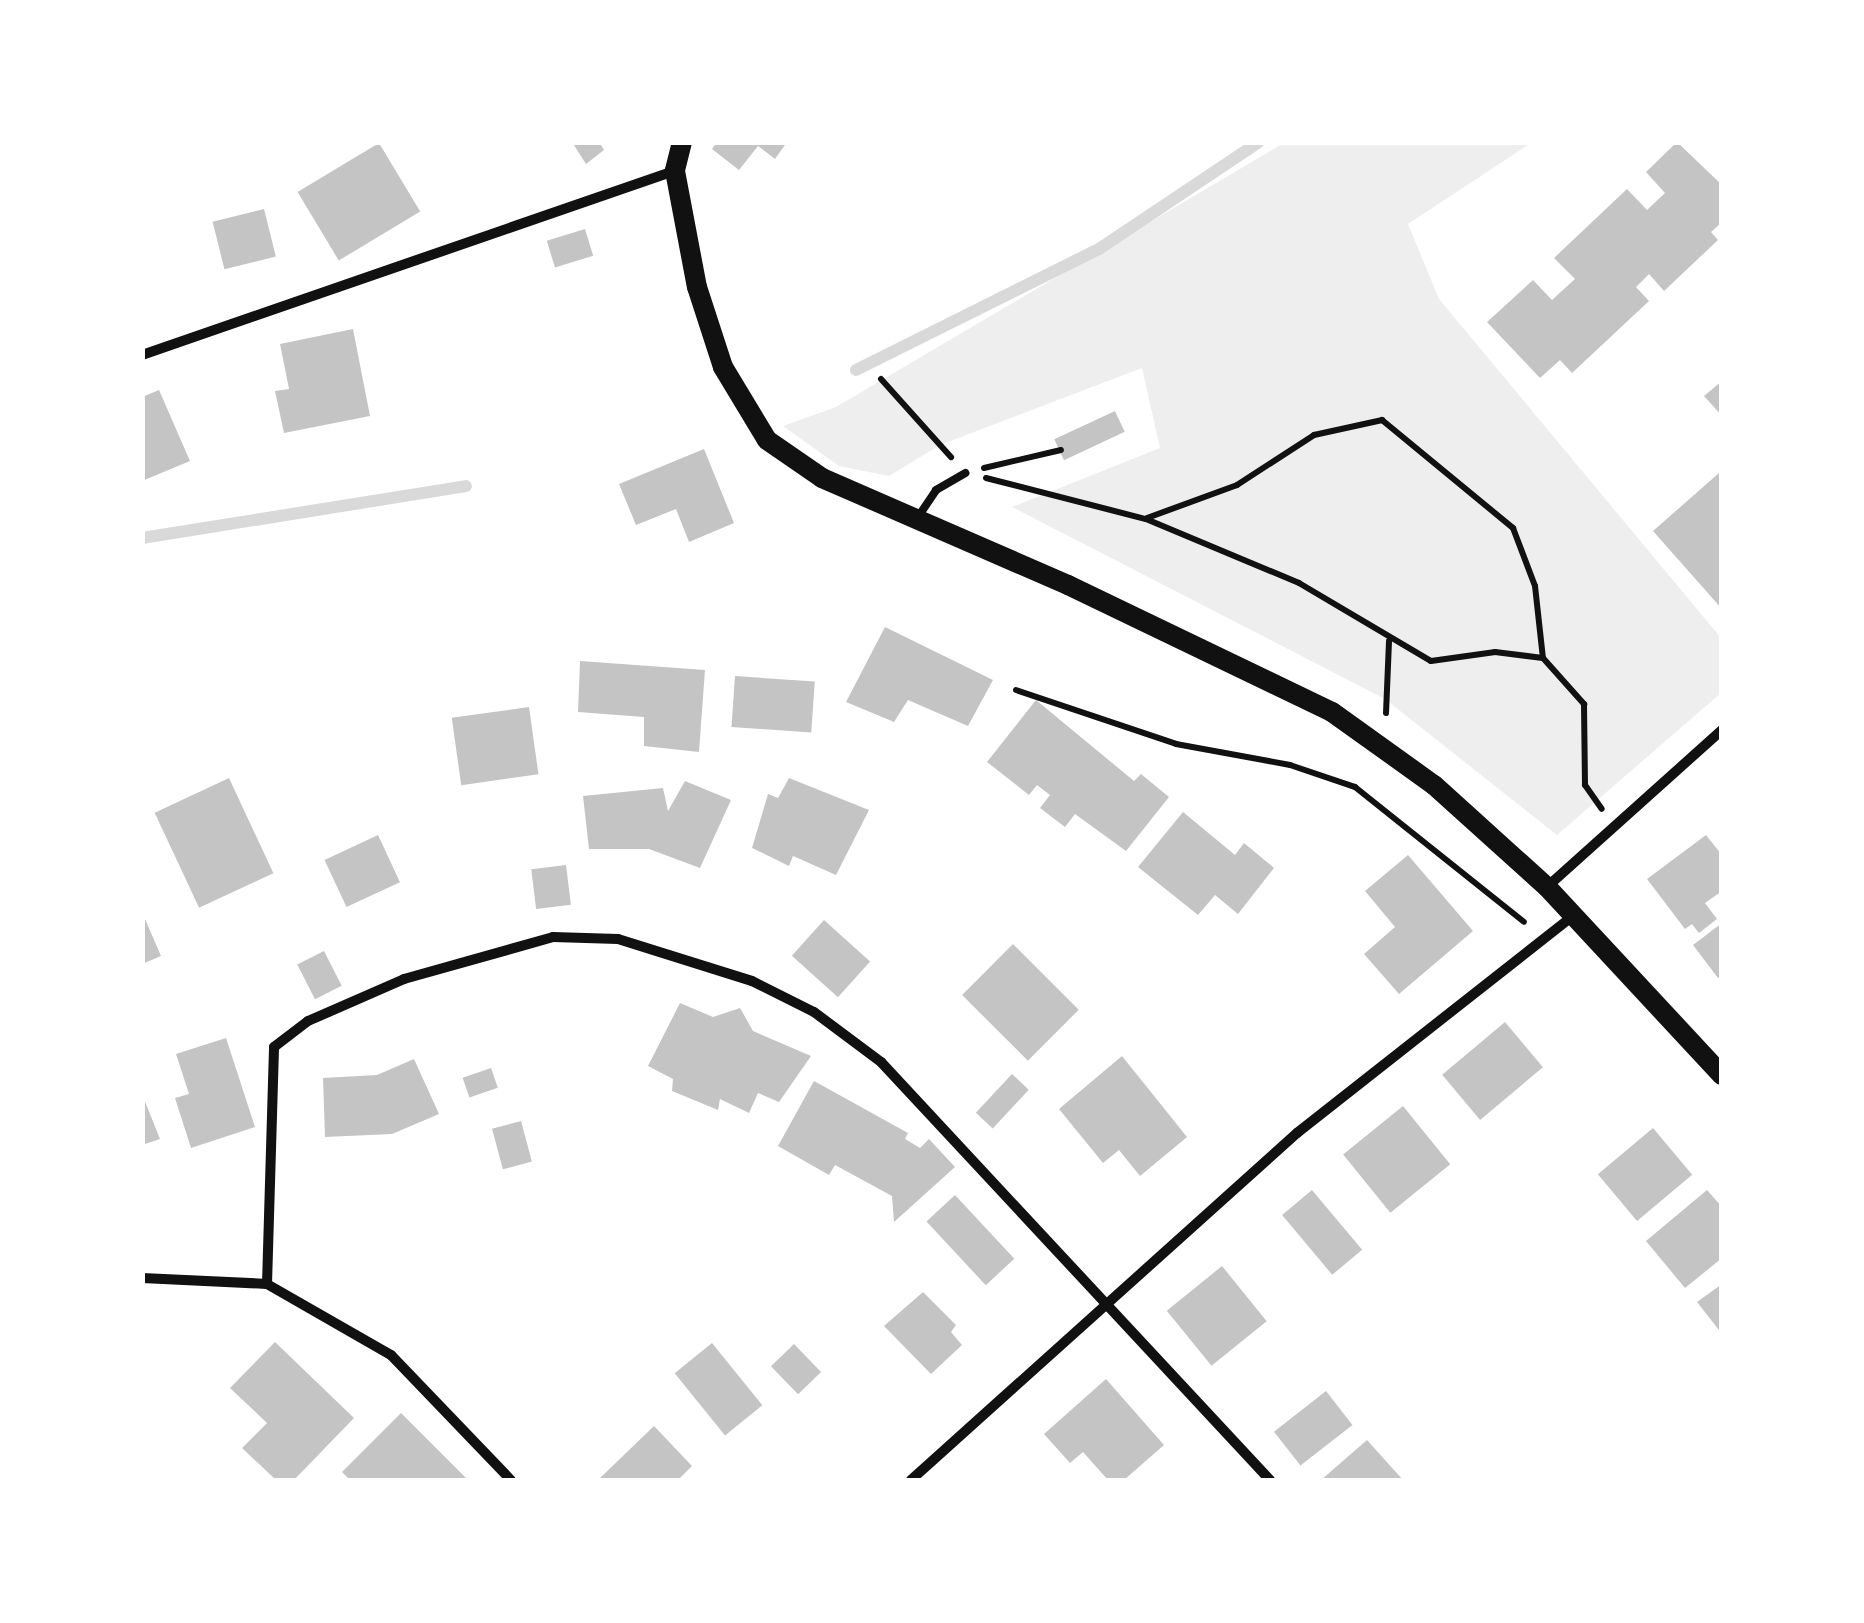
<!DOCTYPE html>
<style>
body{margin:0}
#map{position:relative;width:1864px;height:1623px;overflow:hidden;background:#fff;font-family:"Sofia Sans Condensed",sans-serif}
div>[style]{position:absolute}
.green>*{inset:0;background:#eee}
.stream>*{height:12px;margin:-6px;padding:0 6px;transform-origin:6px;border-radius:6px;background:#d9d9d9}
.building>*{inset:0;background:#c4c4c4;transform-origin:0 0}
.path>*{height:6px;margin:-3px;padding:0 3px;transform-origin:3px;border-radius:3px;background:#111}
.service>*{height:8px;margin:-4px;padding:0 4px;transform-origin:4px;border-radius:4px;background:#111}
.minor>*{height:10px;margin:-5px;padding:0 5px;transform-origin:5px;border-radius:5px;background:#111}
.secondary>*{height:20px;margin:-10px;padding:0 10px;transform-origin:10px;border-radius:10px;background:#111}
span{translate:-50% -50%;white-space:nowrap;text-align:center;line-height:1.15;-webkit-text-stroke:10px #fff;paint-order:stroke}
.frame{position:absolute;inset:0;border:145px solid #fff;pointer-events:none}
</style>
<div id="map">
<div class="green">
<i style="clip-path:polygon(1284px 143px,1531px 143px,1408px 224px,1439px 299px,1721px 638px,1721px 693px,1557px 835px,1385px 699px,1012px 507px,1160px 448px,1142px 368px,940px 445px,889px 476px,839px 466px,783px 426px,836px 407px)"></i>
</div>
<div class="stream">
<i style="left:856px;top:370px;width:271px;rotate:-26.5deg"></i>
<i style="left:1099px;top:249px;width:192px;rotate:-33.8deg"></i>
<i style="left:142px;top:538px;width:328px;rotate:-9.1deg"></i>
</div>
<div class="building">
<i style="clip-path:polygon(572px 142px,599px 142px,604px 150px,586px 164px)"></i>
<i style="clip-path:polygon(717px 142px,787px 142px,775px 159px,758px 146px,739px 170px,712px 149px)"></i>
<i style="clip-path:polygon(1677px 142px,1722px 185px,1722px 222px,1711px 232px,1718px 240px,1664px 291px,1649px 274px,1636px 287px,1649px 301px,1572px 373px,1560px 360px,1540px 378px,1487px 322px,1533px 280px,1552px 300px,1575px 279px,1554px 258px,1627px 189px,1647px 210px,1665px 193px,1646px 172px)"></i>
<i style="left:379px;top:143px;width:80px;height:95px;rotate:59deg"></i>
<i style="left:264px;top:209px;width:49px;height:53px;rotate:76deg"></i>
<i style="left:585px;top:229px;width:28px;height:40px;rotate:73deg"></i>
<i style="clip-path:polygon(353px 329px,370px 416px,284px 433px,275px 391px,289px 389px,280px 344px)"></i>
<i style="clip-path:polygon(1722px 381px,1722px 416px,1704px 396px)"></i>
<i style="clip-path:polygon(159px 390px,190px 461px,142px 481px,142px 397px)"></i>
<i style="left:1115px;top:411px;width:23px;height:67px;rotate:65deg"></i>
<i style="clip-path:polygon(704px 449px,734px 523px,689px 542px,676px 509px,636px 525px,619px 484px)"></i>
<i style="clip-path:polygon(1719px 473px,1722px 475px,1722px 609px,1653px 531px)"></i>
<i style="clip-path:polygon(885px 627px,993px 680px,968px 726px,908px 700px,894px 722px,846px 702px)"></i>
<i style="clip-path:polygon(580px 661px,705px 670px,699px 752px,644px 746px,644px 717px,578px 712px)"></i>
<i style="left:735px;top:676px;width:80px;height:51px;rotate:4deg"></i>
<i style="clip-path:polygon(1036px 700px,1134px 781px,1141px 774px,1169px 797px,1126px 851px,1075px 814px,1065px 827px,1040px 808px,1050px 795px,1037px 785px,1029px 795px,987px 762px)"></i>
<i style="left:529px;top:707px;width:68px;height:78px;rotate:82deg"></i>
<i style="left:229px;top:778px;width:105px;height:82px;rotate:65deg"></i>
<i style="clip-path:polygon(789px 778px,869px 810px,836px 875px,793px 856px,789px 866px,752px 848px,768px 794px,778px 798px)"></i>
<i style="clip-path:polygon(685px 781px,731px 800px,700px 868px,649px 849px,589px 849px,583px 796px,663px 788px,668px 811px)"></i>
<i style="clip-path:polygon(1183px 812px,1235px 855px,1244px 843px,1274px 868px,1238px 914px,1215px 895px,1198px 915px,1138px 867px)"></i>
<i style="left:378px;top:835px;width:52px;height:59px;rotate:65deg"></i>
<i style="clip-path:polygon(1706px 835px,1722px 855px,1722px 891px,1705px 903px,1717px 919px,1699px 933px,1692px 924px,1685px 929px,1647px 879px)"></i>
<i style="clip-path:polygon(1408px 855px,1473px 931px,1399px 994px,1364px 954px,1395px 927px,1365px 891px)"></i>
<i style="left:566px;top:865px;width:40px;height:35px;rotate:83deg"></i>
<i style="clip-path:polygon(142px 912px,161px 956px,142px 964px)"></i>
<i style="left:824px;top:920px;width:62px;height:48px;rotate:42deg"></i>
<i style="clip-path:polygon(1722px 923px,1722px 975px,1718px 978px,1693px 945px)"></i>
<i style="left:1013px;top:944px;width:93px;height:72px;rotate:45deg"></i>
<i style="left:324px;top:951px;width:39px;height:30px;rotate:63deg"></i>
<i style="clip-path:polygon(680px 1003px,713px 1017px,740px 1008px,753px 1031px,811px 1056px,779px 1102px,758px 1093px,749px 1113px,720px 1099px,718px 1110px,672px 1091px,673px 1079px,648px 1066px)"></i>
<i style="left:1505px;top:1022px;width:59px;height:82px;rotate:50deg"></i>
<i style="clip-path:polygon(226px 1038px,255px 1127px,191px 1148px,175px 1098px,189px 1094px,176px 1054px)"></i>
<i style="clip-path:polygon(1122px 1056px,1187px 1137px,1140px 1176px,1119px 1150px,1103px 1163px,1059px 1109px)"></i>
<i style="clip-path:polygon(414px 1059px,439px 1114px,392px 1134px,325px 1137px,323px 1078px,377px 1075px)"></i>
<i style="left:491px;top:1068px;width:21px;height:30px;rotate:71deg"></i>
<i style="left:1012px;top:1074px;width:23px;height:53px;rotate:43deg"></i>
<i style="clip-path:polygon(814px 1081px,908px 1133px,905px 1139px,920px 1148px,929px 1139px,955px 1167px,894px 1222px,892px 1196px,835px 1165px,829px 1175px,778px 1146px)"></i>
<i style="clip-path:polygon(142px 1094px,160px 1139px,142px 1145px)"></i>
<i style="left:1403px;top:1106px;width:75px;height:77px;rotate:51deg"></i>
<i style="left:521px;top:1121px;width:42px;height:30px;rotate:75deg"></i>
<i style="left:1653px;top:1128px;width:61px;height:72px;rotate:50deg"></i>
<i style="left:1312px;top:1190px;width:78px;height:39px;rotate:50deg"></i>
<i style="clip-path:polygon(1707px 1190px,1722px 1207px,1722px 1258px,1685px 1288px,1646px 1241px)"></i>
<i style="left:955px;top:1195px;width:87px;height:39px;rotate:47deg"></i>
<i style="left:1222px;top:1266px;width:71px;height:71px;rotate:51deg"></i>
<i style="clip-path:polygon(1722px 1284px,1722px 1334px,1697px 1302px)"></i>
<i style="clip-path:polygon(923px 1292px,956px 1325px,951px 1332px,962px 1345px,931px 1374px,884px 1326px)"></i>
<i style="clip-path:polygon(275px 1342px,354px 1418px,294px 1480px,276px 1480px,242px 1448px,267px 1423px,230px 1388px)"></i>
<i style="left:712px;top:1343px;width:80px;height:48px;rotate:51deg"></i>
<i style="left:794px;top:1344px;width:39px;height:32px;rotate:46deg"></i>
<i style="clip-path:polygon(1106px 1379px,1164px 1445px,1124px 1480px,1108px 1480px,1083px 1452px,1070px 1463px,1044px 1434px)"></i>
<i style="left:1326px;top:1391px;width:43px;height:66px;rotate:52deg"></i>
<i style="clip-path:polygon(401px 1413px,468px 1480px,350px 1480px,342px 1472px)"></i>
<i style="clip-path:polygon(654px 1426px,692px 1466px,678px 1480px,598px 1480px)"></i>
<i style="clip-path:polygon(1367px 1440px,1403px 1480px,1321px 1480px)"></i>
</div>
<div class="path">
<i style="left:881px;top:379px;width:105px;rotate:48.1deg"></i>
<i style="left:984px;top:468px;width:79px;rotate:-13.2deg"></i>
<i style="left:986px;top:478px;width:165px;rotate:14.4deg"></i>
<i style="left:1146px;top:519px;width:166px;rotate:22.7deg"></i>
<i style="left:1299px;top:583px;width:153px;rotate:30.6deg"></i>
<i style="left:1431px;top:661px;width:65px;rotate:-8deg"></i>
<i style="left:1495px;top:652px;width:48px;rotate:7.1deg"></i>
<i style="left:1543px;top:658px;width:62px;rotate:48.3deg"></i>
<i style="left:1584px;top:704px;width:81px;rotate:89.3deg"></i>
<i style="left:1585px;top:785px;width:29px;rotate:55deg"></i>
<i style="left:1147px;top:518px;width:96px;rotate:-20.1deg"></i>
<i style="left:1237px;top:485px;width:92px;rotate:-33deg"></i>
<i style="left:1314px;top:435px;width:70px;rotate:-12.4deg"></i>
<i style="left:1382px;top:420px;width:170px;rotate:39.5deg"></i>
<i style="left:1513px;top:528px;width:62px;rotate:69.2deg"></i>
<i style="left:1535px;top:586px;width:72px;rotate:83.7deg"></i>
<i style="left:1016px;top:690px;width:169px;rotate:18.6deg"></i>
<i style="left:1176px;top:744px;width:116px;rotate:10.4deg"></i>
<i style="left:1290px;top:765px;width:69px;rotate:18.7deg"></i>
<i style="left:1355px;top:787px;width:216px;rotate:38.6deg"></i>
<i style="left:1386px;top:713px;width:72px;rotate:-87.6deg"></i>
</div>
<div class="service">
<i style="left:918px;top:517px;width:32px;rotate:-56deg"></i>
<i style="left:936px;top:490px;width:34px;rotate:-30deg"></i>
</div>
<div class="minor">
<i style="left:142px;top:355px;width:563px;rotate:-19.08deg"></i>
<i style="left:1548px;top:886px;width:234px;rotate:-41.9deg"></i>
<i style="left:142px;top:1278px;width:125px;rotate:2.7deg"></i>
<i style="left:267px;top:1284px;width:143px;rotate:29.8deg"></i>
<i style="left:391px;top:1355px;width:173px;rotate:46.2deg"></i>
<i style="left:267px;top:1284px;width:237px;rotate:-88.3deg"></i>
<i style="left:274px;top:1047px;width:43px;rotate:-37.4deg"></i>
<i style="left:308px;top:1021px;width:105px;rotate:-23.6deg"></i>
<i style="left:404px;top:979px;width:155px;rotate:-15.7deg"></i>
<i style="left:553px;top:937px;width:65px;rotate:1.8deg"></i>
<i style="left:618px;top:939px;width:140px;rotate:17.4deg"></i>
<i style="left:752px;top:981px;width:69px;rotate:26.6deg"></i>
<i style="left:814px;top:1012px;width:84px;rotate:36.7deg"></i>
<i style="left:881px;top:1062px;width:571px;rotate:47.06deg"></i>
<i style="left:911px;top:1480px;width:519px;rotate:-41.95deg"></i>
<i style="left:1297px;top:1133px;width:352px;rotate:-38.2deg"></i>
</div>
<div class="secondary">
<i style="left:682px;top:142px;width:30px;rotate:104deg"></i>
<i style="left:675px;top:171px;width:118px;rotate:79.3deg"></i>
<i style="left:697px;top:287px;width:84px;rotate:72deg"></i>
<i style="left:723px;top:367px;width:85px;rotate:58.9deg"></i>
<i style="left:767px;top:440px;width:67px;rotate:34.6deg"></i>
<i style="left:822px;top:478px;width:268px;rotate:23.5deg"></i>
<i style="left:1068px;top:585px;width:293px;rotate:25.7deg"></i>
<i style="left:1332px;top:712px;width:125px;rotate:35.6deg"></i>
<i style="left:1434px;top:785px;width:152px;rotate:42.1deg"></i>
<i style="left:1547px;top:887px;width:257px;rotate:47.1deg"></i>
</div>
<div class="frame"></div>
</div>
